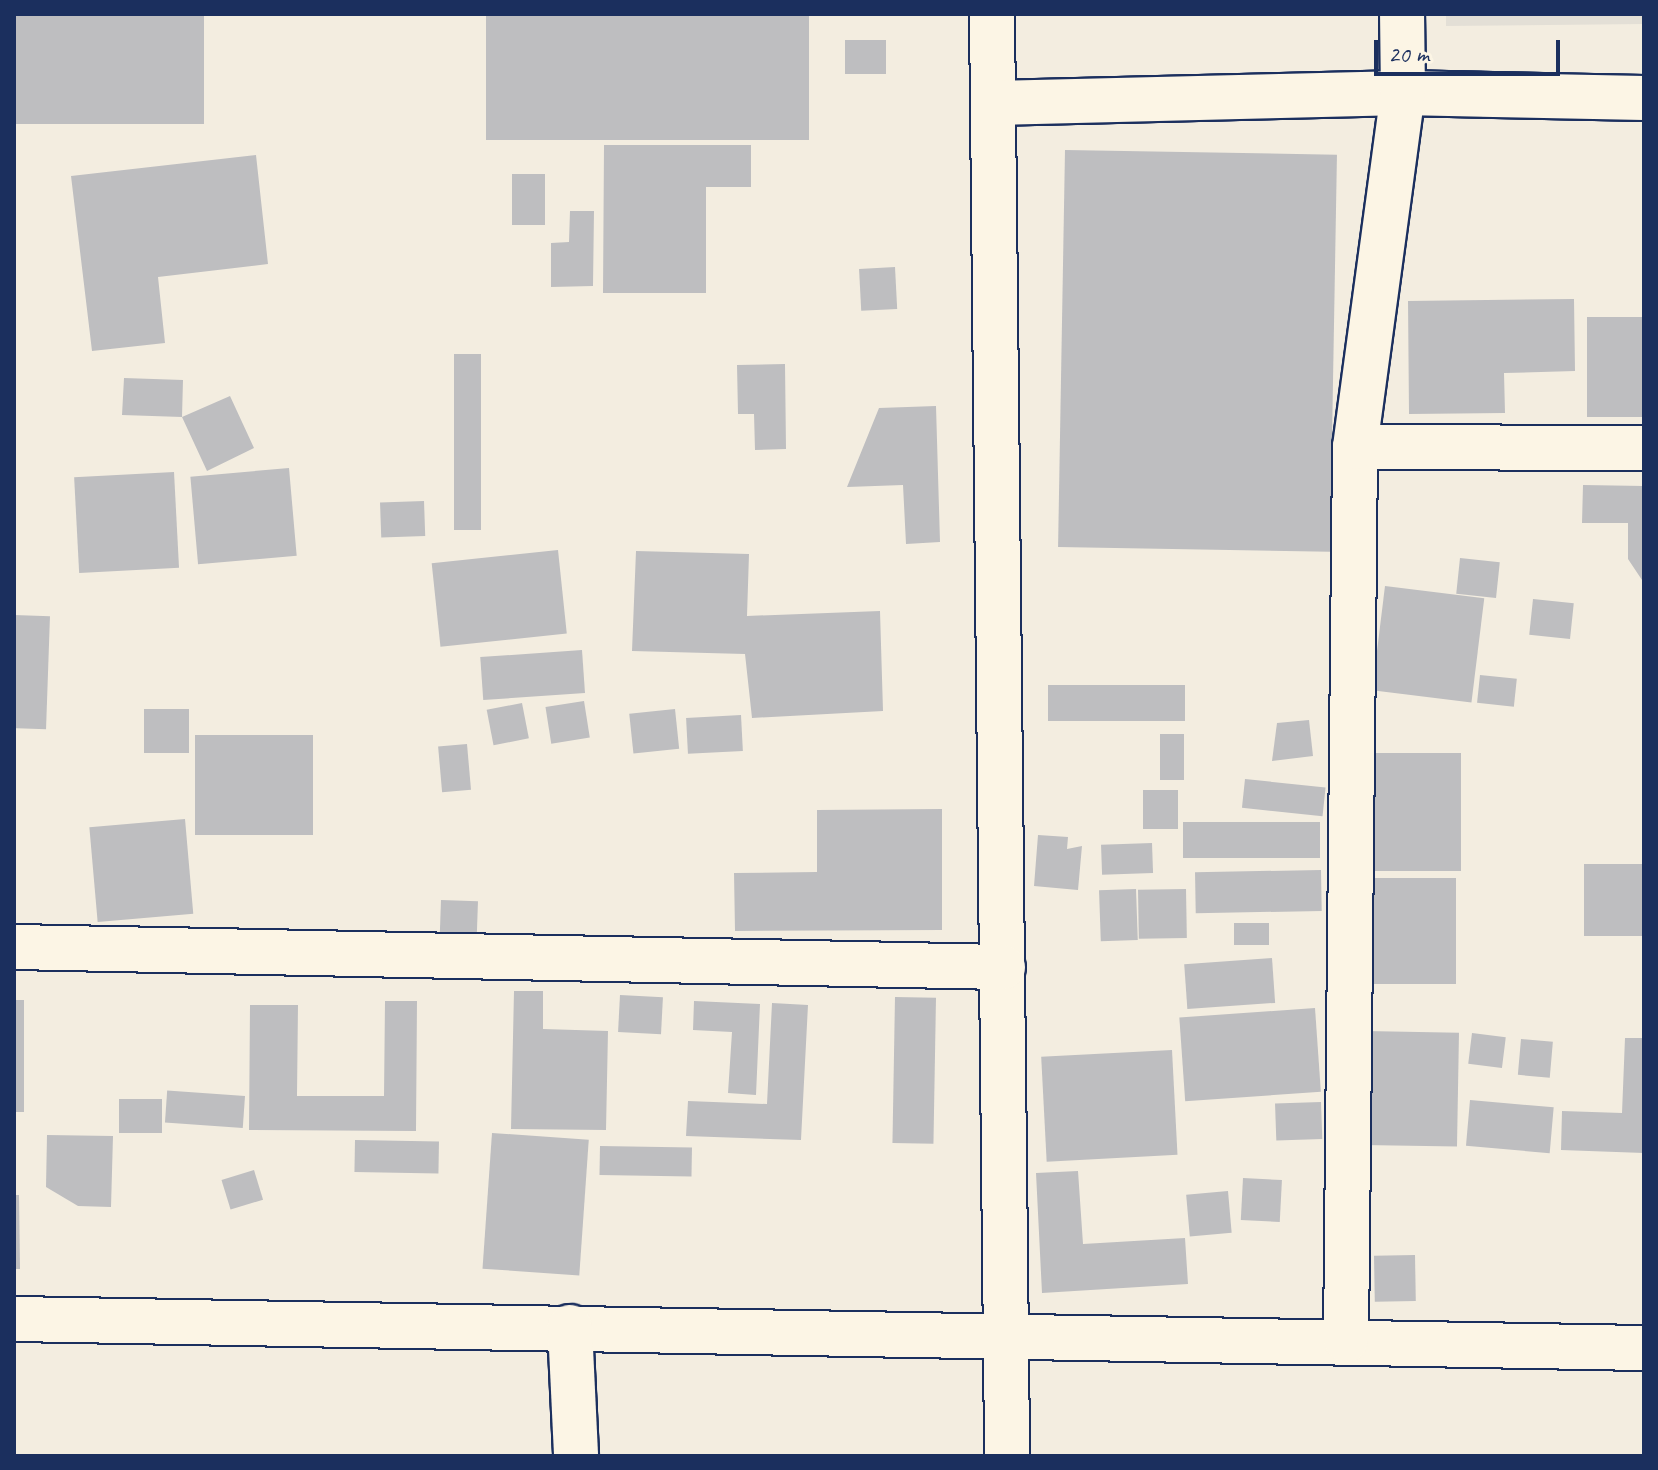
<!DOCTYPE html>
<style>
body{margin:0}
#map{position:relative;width:1658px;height:1470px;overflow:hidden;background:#f3ede0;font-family:Caveat,sans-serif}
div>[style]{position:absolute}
.built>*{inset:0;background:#e3dfd6}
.building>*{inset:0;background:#bebec0;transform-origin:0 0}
.roads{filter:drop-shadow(2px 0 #1b2f5e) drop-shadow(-2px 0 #1b2f5e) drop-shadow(0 2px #1b2f5e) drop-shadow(0 -2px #1b2f5e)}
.street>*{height:44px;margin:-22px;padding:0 22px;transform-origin:22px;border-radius:22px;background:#fcf5e5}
span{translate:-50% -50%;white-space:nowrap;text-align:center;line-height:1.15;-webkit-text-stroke:8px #fcf5e5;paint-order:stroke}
.frame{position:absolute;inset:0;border:16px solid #1b2f5e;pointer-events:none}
.scale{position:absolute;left:1374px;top:40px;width:186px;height:36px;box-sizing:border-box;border:4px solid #1b2f5e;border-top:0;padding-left:10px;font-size:24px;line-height:28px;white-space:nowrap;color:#1b2f5e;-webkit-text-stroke:6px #fcf5e5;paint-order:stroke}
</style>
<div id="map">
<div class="built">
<i style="clip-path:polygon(1446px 14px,1644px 14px,1644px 24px,1446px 26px)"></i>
</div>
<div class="building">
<i style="left:14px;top:14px;width:190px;height:110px"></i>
<i style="left:486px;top:14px;width:323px;height:126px"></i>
<i style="left:886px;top:40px;width:34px;height:41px;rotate:90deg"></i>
<i style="clip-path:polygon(604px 145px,751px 145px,751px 187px,706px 187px,706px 293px,603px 293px)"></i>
<i style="left:1065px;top:150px;width:272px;height:397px;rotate:1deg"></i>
<i style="clip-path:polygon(256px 155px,268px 264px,158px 277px,165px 343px,92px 351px,71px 176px)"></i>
<i style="left:512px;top:174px;width:33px;height:51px"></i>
<i style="clip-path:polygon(570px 211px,594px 211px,593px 286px,551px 287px,551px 243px,569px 242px)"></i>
<i style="left:895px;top:267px;width:42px;height:36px;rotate:87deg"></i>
<i style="clip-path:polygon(1574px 299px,1575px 371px,1504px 373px,1505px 413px,1409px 414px,1408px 301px)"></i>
<i style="left:1644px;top:317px;width:100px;height:57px;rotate:90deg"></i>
<i style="left:454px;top:354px;width:27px;height:176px"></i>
<i style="clip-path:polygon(785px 364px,786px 449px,755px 450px,754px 414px,738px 414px,737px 365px)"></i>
<i style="clip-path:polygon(124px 378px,183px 380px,182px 417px,230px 396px,254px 448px,207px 471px,182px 417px,122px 415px)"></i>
<i style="clip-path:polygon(936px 406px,940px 542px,906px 544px,903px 485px,847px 487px,879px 408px)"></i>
<i style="left:289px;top:468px;width:88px;height:99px;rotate:85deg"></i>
<i style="left:174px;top:472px;width:96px;height:100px;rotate:87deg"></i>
<i style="clip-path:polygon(1583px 485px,1644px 486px,1644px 583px,1628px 559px,1628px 523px,1582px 523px)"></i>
<i style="left:424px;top:501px;width:35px;height:44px;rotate:88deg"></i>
<i style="left:558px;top:550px;width:84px;height:127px;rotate:84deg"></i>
<i style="clip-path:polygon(636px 551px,749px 554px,747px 616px,880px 611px,883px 711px,752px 718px,745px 654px,632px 651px)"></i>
<i style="left:1460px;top:558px;width:40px;height:36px;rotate:6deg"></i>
<i style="left:1385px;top:586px;width:100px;height:105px;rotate:7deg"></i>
<i style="left:1533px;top:599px;width:41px;height:36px;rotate:6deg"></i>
<i style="left:14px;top:615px;width:36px;height:113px;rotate:2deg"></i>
<i style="left:582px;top:650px;width:43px;height:102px;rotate:86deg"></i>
<i style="left:1480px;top:675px;width:37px;height:28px;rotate:6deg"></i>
<i style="left:1185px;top:685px;width:36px;height:137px;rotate:90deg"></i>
<i style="left:584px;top:701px;width:37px;height:39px;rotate:81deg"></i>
<i style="left:522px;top:703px;width:36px;height:36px;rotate:79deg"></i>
<i style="left:189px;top:709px;width:44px;height:45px;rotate:90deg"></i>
<i style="left:675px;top:709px;width:40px;height:46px;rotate:84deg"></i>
<i style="left:741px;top:715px;width:36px;height:55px;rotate:87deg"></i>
<i style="clip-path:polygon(1309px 720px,1313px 756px,1272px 761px,1277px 723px)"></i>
<i style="left:1160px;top:734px;width:24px;height:46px"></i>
<i style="left:195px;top:735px;width:118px;height:100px"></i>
<i style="left:467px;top:744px;width:46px;height:29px;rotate:85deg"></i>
<i style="left:1461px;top:753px;width:118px;height:100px;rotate:90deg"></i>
<i style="left:1245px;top:779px;width:81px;height:29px;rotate:6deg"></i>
<i style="left:1143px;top:790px;width:35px;height:39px"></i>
<i style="clip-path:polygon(942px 809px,942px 930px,735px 931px,734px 873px,817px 872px,817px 810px)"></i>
<i style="left:185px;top:819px;width:95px;height:96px;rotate:85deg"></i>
<i style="left:1183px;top:822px;width:137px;height:36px"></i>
<i style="clip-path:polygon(1038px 835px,1068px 837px,1067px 849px,1082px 846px,1078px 890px,1034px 886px)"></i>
<i style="left:1152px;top:843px;width:30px;height:51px;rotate:88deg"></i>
<i style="left:1584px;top:864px;width:60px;height:72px"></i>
<i style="left:1321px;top:870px;width:41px;height:126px;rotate:89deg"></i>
<i style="left:1367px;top:878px;width:89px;height:106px"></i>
<i style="left:1136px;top:889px;width:51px;height:37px;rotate:88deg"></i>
<i style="left:1186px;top:889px;width:49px;height:48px;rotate:89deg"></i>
<i style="left:441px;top:900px;width:37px;height:33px;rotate:2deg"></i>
<i style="left:1234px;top:923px;width:35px;height:22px"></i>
<i style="left:1272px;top:958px;width:45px;height:88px;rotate:86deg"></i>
<i style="clip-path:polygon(514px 991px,543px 991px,543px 1029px,608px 1031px,606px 1130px,511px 1129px)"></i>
<i style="left:620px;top:995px;width:43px;height:37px;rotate:3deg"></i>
<i style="left:895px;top:997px;width:41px;height:146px;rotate:1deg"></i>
<i style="left:14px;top:1000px;width:10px;height:112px"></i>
<i style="clip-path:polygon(385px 1001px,417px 1001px,416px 1131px,249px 1130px,250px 1005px,298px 1005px,297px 1096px,384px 1096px)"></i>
<i style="clip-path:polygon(694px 1001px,760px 1004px,756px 1095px,728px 1093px,732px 1032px,693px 1030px)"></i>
<i style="clip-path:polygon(772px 1003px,808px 1005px,801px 1140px,686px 1136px,688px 1101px,767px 1104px)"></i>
<i style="left:1315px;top:1008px;width:84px;height:136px;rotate:86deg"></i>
<i style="left:1365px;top:1031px;width:94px;height:114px;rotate:1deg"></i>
<i style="left:1472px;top:1033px;width:34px;height:31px;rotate:7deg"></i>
<i style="clip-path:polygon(1625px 1038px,1644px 1038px,1644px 1153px,1561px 1150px,1562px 1111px,1622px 1113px)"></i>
<i style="left:1521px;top:1039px;width:32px;height:36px;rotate:5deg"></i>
<i style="left:1172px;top:1050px;width:105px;height:131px;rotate:87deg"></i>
<i style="left:245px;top:1096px;width:32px;height:78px;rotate:94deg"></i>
<i style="left:119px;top:1099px;width:43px;height:34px"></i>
<i style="left:1470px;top:1100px;width:84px;height:46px;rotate:5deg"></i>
<i style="left:1321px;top:1102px;width:37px;height:46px;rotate:88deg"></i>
<i style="left:492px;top:1133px;width:97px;height:136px;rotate:4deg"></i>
<i style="clip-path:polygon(47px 1135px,113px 1136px,111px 1207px,78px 1206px,46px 1187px)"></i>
<i style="left:355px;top:1140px;width:84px;height:32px;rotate:1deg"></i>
<i style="left:600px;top:1146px;width:92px;height:29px;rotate:1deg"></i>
<i style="left:254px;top:1170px;width:31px;height:34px;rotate:73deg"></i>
<i style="clip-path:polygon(1078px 1171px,1083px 1244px,1185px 1238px,1188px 1284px,1042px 1293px,1036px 1173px)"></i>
<i style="left:1243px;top:1178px;width:39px;height:42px;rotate:3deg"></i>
<i style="left:1228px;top:1191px;width:42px;height:42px;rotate:85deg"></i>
<i style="clip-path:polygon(14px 1195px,19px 1195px,20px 1269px,14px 1269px)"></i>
<i style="left:1415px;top:1255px;width:46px;height:41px;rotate:89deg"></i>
</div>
<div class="roads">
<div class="street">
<i style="left:992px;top:14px;width:1442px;rotate:89.4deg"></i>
<i style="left:994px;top:103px;width:409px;rotate:-1.4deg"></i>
<i style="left:1403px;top:93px;width:241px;rotate:1.2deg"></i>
<i style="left:1355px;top:447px;width:289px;rotate:0.2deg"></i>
<i style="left:14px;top:947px;width:989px;rotate:1.16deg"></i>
<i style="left:14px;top:1319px;width:1630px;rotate:1.02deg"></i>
<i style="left:570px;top:1327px;width:129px;rotate:87.3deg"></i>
<i style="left:1346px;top:1340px;width:893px;rotate:-89.42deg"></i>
<i style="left:1355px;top:447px;width:357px;rotate:-82.3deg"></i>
<i style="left:1403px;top:93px;width:79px;rotate:-90.7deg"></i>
</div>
</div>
<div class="frame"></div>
<div class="scale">20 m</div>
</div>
